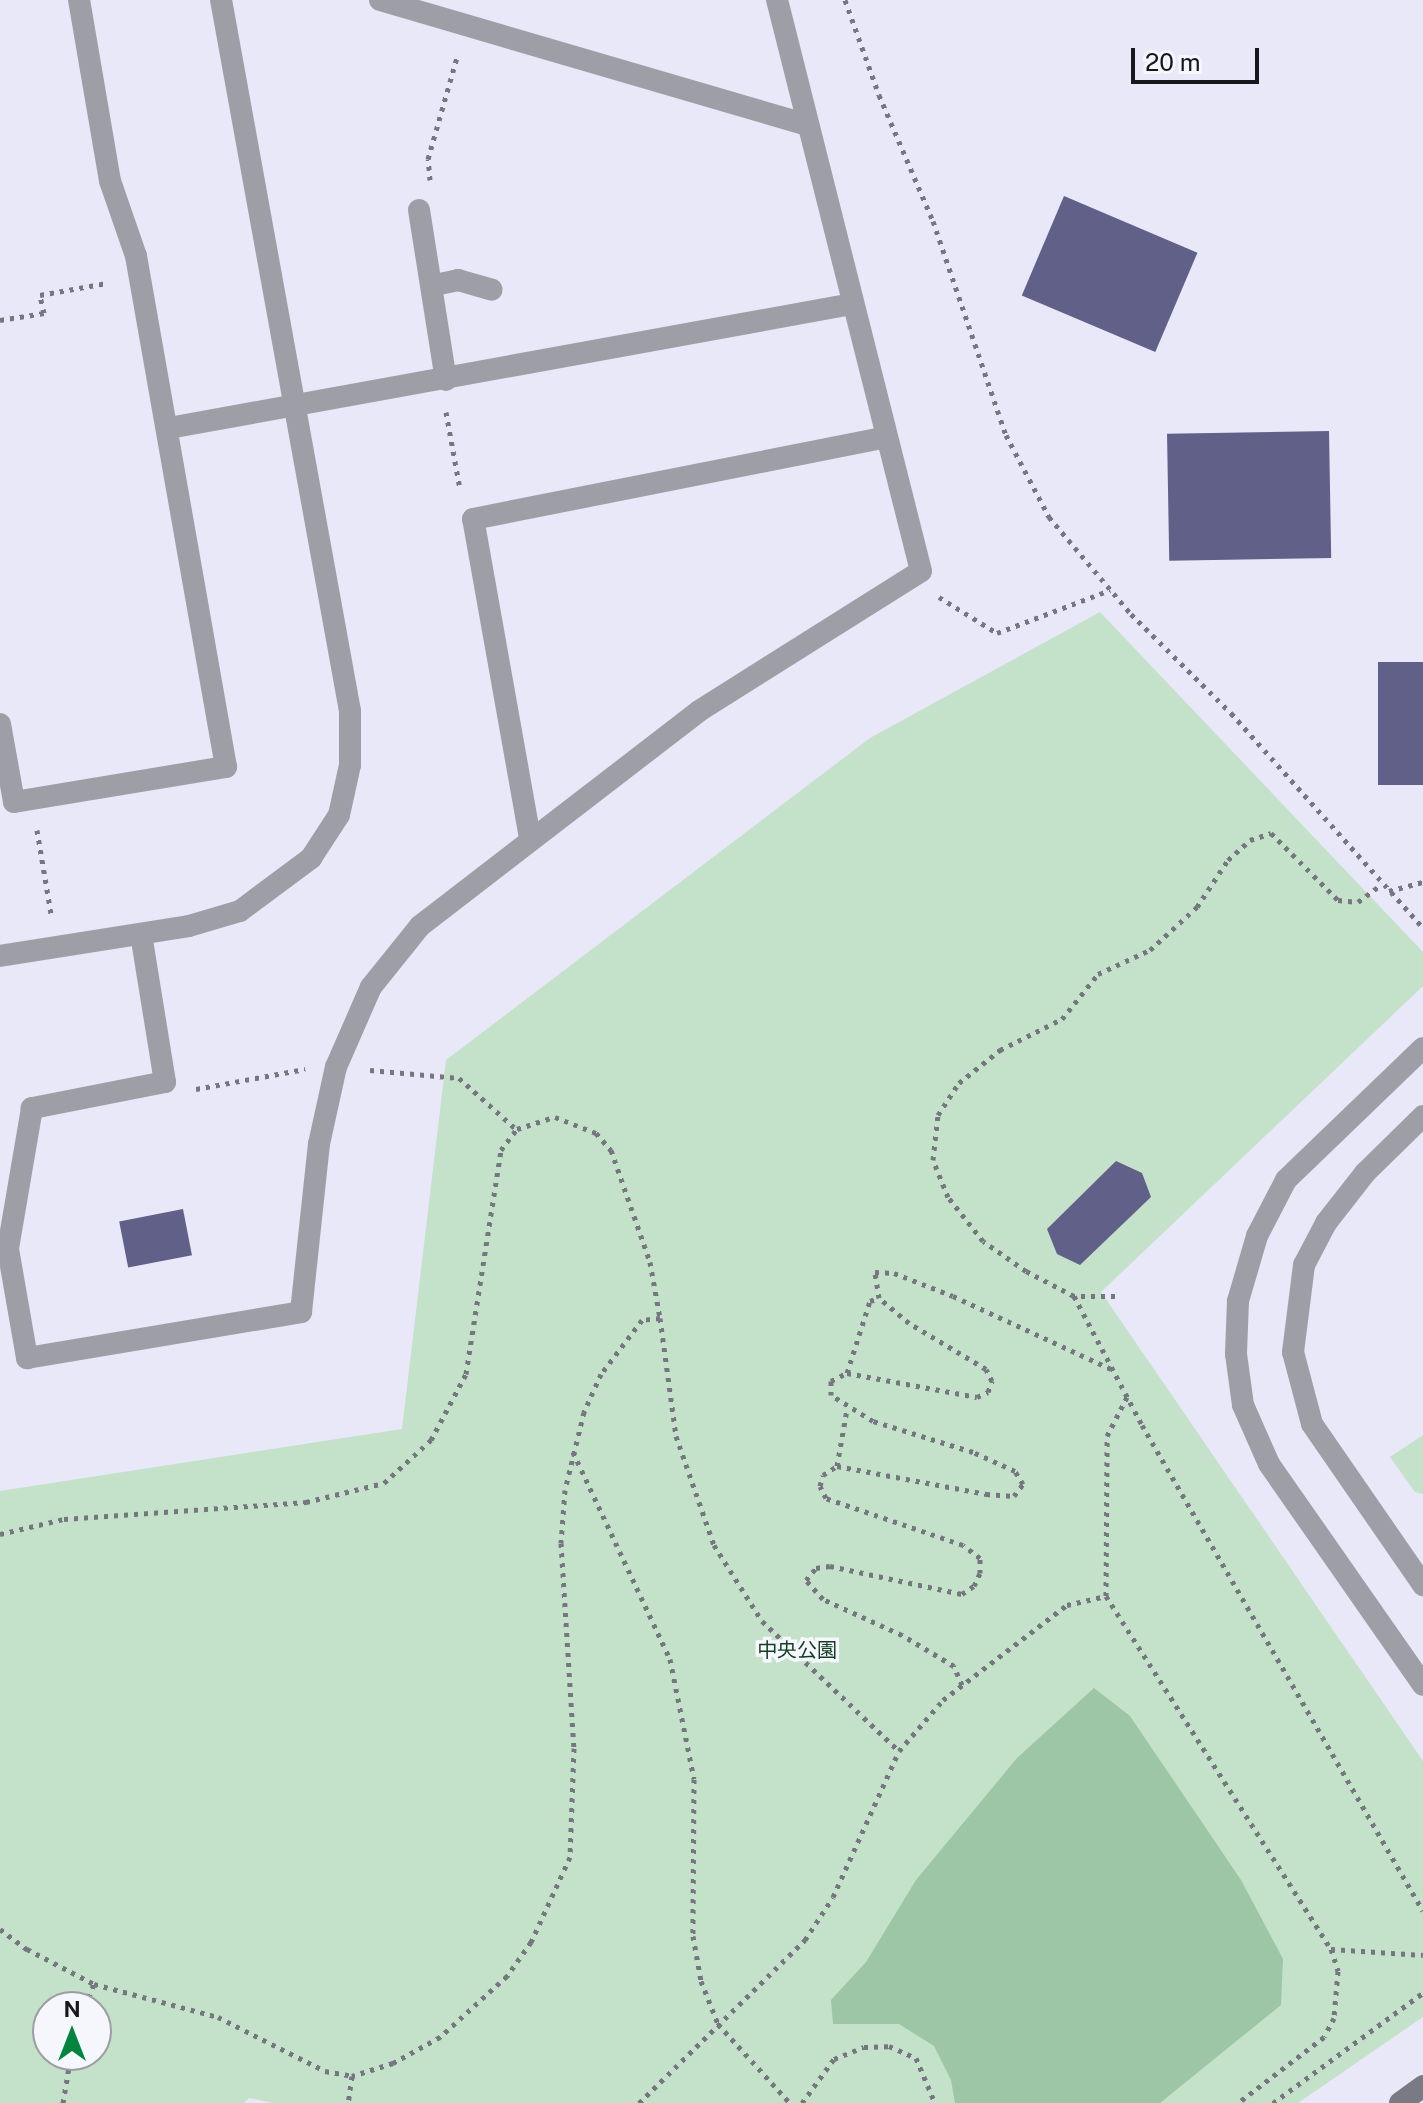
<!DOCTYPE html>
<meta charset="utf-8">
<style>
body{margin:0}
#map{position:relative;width:1423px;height:2103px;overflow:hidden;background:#e8e8f9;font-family:"Public Sans","Noto Sans JP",sans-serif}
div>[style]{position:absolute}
.green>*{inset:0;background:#c4e1ca}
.water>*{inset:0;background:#9dc6a6}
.building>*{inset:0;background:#616088;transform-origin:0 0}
.path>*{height:5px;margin-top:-2.5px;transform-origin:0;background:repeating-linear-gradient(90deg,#767681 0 4px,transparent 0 10px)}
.minor>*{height:22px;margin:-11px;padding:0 11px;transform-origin:11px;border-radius:11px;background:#9e9fa6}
.tertiary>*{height:22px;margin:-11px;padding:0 11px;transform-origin:11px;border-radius:11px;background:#9e9fa6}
.secondary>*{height:22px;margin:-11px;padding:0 11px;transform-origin:11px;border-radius:11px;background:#7a7a84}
span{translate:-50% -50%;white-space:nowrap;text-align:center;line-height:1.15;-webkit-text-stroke:7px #f6f7fd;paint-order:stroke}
.park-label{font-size:20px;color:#0f3f20}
.north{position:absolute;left:32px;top:1991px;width:80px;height:80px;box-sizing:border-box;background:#f6f7fd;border:2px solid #9d9da3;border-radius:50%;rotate:0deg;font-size:22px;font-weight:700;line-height:32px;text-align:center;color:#17171d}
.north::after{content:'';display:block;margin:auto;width:28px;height:36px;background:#038540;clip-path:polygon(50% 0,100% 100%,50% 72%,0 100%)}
.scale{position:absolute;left:1131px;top:48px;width:128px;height:36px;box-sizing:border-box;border:4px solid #17171d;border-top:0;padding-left:10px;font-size:24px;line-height:28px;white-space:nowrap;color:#17171d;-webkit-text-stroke:6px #f6f7fd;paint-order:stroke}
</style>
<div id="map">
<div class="green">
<i style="clip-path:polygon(evenodd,1100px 612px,1423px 952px,1423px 986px,1101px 1292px,1423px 1761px,1423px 2017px,1298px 2103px,273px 2103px,249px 2098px,244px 2103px,0 2103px,0 1491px,402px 1429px,446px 1060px,870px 738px,1100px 612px,48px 2007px,96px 2007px,96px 2055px,48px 2055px,48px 2007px)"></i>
<i style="clip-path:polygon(1423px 1435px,1423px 1494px,1415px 1492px,1390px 1457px)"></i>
</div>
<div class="water">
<i style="clip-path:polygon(1094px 1688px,1130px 1716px,1241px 1880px,1283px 1959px,1281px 2005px,1160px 2103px,955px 2103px,951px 2080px,934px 2046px,899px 2024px,833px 2024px,831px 2000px,866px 1962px,916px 1880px,1017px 1758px)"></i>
</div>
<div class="building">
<i style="left:1064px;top:196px;width:145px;height:108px;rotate:23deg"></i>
<i style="left:1329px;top:431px;width:127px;height:162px;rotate:89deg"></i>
<i style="left:1423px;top:662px;width:123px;height:45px;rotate:90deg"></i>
<i style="clip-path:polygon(1116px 1161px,1142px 1173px,1151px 1197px,1080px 1265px,1057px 1254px,1047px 1229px)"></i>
<i style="left:183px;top:1209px;width:47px;height:65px;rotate:79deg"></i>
</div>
<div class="path">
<i style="left:845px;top:0;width:101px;rotate:70.3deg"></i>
<i style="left:879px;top:95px;width:137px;rotate:66.8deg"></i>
<i style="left:933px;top:221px;width:226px;rotate:71.2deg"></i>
<i style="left:1006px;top:435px;width:93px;rotate:62.3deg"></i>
<i style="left:1049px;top:517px;width:127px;rotate:49.8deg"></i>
<i style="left:1131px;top:614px;width:141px;rotate:44.7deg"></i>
<i style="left:1231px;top:713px;width:288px;rotate:48.2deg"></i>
<i style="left:430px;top:180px;width:21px;rotate:-95deg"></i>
<i style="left:428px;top:159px;width:109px;rotate:-74.1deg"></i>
<i style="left:0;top:320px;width:45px;rotate:-9deg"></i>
<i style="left:44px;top:313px;width:18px;rotate:-103deg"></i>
<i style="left:40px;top:295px;width:68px;rotate:-10.2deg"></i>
<i style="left:446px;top:412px;width:78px;rotate:79.7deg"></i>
<i style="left:939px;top:597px;width:68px;rotate:31.8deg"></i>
<i style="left:997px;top:633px;width:121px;rotate:-20.8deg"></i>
<i style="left:37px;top:830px;width:85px;rotate:80.5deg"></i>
<i style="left:1389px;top:891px;width:35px;rotate:-15deg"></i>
<i style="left:370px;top:1070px;width:89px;rotate:5.1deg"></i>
<i style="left:459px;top:1078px;width:76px;rotate:41.8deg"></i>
<i style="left:196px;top:1089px;width:111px;rotate:-10.4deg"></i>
<i style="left:1074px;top:1296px;width:146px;rotate:62.2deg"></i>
<i style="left:1142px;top:1425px;width:561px;rotate:59.96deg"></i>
<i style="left:1115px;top:1296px;width:41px;rotate:180deg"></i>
<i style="left:1074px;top:1296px;width:54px;rotate:-152.5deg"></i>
<i style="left:1026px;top:1271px;width:52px;rotate:-145.1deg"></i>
<i style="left:983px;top:1241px;width:56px;rotate:-128.5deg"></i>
<i style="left:948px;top:1197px;width:40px;rotate:-112deg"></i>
<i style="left:933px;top:1160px;width:45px;rotate:-83.7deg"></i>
<i style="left:938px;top:1115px;width:38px;rotate:-57deg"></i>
<i style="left:959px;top:1083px;width:53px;rotate:-38.8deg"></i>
<i style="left:1000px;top:1050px;width:69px;rotate:-26.6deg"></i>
<i style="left:1062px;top:1019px;width:58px;rotate:-51.3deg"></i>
<i style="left:1098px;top:974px;width:57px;rotate:-24.8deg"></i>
<i style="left:1150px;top:950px;width:64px;rotate:-42.5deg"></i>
<i style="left:1197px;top:907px;width:56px;rotate:-56.6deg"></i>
<i style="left:1228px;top:860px;width:30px;rotate:-42deg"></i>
<i style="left:1250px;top:840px;width:22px;rotate:-18deg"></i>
<i style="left:1271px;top:833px;width:95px;rotate:45deg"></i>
<i style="left:1338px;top:900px;width:20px;rotate:6deg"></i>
<i style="left:1358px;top:902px;width:30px;rotate:-37deg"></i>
<i style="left:660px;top:1318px;width:119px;rotate:82.3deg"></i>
<i style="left:676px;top:1436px;width:115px;rotate:70.8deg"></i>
<i style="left:714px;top:1545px;width:90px;rotate:57.7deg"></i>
<i style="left:762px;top:1621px;width:189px;rotate:43.5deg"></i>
<i style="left:847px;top:1373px;width:76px;rotate:-72.3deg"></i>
<i style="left:870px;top:1301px;width:9px;rotate:-18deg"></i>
<i style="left:573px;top:1452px;width:229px;rotate:64.9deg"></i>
<i style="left:670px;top:1659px;width:122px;rotate:78.7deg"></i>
<i style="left:694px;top:1779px;width:157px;rotate:90.4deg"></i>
<i style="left:693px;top:1936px;width:46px;rotate:79.9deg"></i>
<i style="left:701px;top:1981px;width:46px;rotate:68.4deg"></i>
<i style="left:718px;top:2024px;width:107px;rotate:47.7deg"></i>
<i style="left:837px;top:1466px;width:58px;rotate:-80deg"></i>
<i style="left:0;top:1534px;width:66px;rotate:-13.2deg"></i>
<i style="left:64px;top:1519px;width:243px;rotate:-4deg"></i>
<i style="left:306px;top:1502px;width:80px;rotate:-13.7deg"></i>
<i style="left:384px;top:1483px;width:64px;rotate:-42.5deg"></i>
<i style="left:431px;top:1440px;width:75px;rotate:-62.1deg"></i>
<i style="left:466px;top:1374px;width:227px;rotate:-81.1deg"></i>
<i style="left:501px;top:1150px;width:26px;rotate:-53deg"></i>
<i style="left:517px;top:1129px;width:40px;rotate:-18deg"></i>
<i style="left:555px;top:1117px;width:44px;rotate:21.3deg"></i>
<i style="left:596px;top:1133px;width:23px;rotate:49deg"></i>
<i style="left:611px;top:1150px;width:119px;rotate:70.8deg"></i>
<i style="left:650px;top:1262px;width:57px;rotate:79.9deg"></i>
<i style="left:660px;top:1318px;width:18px;rotate:174deg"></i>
<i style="left:642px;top:1320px;width:68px;rotate:127.2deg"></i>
<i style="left:601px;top:1374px;width:42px;rotate:114.1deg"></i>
<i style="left:584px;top:1412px;width:80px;rotate:103.7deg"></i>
<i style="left:565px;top:1490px;width:53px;rotate:94.3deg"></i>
<i style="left:561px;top:1543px;width:205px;rotate:86.4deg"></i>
<i style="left:574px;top:1748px;width:109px;rotate:92.1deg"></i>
<i style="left:570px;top:1857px;width:94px;rotate:114.6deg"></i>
<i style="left:531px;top:1942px;width:42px;rotate:125.2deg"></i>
<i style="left:507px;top:1976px;width:91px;rotate:137.7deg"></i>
<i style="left:440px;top:2037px;width:54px;rotate:151deg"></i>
<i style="left:393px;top:2063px;width:43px;rotate:162.4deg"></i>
<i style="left:352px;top:2076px;width:27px;rotate:98deg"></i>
<i style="left:1106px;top:1596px;width:160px;rotate:-89.6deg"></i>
<i style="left:1107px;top:1436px;width:44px;rotate:-62.9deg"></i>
<i style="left:962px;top:1685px;width:21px;rotate:-113deg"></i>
<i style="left:954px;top:1666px;width:61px;rotate:-149.2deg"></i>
<i style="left:902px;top:1635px;width:87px;rotate:-155.5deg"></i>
<i style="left:823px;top:1599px;width:25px;rotate:-132deg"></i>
<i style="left:806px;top:1580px;width:16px;rotate:-50deg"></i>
<i style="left:816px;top:1568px;width:14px;rotate:-8deg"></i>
<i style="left:830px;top:1566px;width:135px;rotate:12deg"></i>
<i style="left:962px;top:1594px;width:14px;rotate:-34deg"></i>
<i style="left:974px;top:1586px;width:14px;rotate:-65deg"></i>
<i style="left:980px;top:1573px;width:15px;rotate:-90deg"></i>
<i style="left:980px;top:1558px;width:21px;rotate:-143deg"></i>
<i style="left:963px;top:1545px;width:145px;rotate:-161.1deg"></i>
<i style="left:826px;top:1498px;width:13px;rotate:-117deg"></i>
<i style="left:820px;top:1486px;width:11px;rotate:-75deg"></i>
<i style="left:823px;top:1475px;width:17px;rotate:-33deg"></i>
<i style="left:837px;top:1466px;width:152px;rotate:10.6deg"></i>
<i style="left:986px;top:1494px;width:28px;rotate:4deg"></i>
<i style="left:1014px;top:1496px;width:15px;rotate:-53deg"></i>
<i style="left:1023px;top:1484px;width:15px;rotate:-122deg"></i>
<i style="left:1015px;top:1471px;width:46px;rotate:-155.7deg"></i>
<i style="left:973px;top:1452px;width:105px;rotate:-162.8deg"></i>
<i style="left:873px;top:1421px;width:49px;rotate:-148.2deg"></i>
<i style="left:831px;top:1395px;width:14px;rotate:-90deg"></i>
<i style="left:831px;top:1381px;width:18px;rotate:-27deg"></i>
<i style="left:847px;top:1373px;width:132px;rotate:10.5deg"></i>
<i style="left:977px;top:1397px;width:12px;rotate:-24deg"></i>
<i style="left:988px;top:1392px;width:12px;rotate:-70deg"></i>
<i style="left:992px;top:1381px;width:13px;rotate:-117deg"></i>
<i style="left:986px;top:1369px;width:90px;rotate:-149.1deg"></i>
<i style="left:909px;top:1323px;width:39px;rotate:-140deg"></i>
<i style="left:879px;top:1298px;width:26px;rotate:-99deg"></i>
<i style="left:875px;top:1272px;width:19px;rotate:3deg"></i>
<i style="left:894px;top:1273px;width:63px;rotate:21.3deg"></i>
<i style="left:953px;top:1296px;width:176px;rotate:24.8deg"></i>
<i style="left:0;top:1929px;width:34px;rotate:37deg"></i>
<i style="left:27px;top:1949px;width:76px;rotate:27.6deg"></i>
<i style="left:94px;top:1984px;width:128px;rotate:14.9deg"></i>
<i style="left:218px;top:2017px;width:120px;rotate:26.8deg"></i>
<i style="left:325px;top:2071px;width:27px;rotate:10deg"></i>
<i style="left:1331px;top:1949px;width:92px;rotate:3.7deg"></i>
<i style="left:85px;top:2007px;width:25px;rotate:-69deg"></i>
<i style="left:63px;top:2103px;width:49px;rotate:-80.5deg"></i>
<i style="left:639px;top:2103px;width:233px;rotate:-44.5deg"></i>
<i style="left:805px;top:1940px;width:51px;rotate:-56.9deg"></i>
<i style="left:833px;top:1897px;width:160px;rotate:-65.7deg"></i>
<i style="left:899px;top:1751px;width:67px;rotate:-49.2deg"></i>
<i style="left:943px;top:1700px;width:156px;rotate:-37.5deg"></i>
<i style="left:1067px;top:1605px;width:40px;rotate:-13deg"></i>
<i style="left:1106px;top:1596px;width:419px;rotate:57.5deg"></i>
<i style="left:1331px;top:1949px;width:23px;rotate:72deg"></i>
<i style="left:1338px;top:1971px;width:47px;rotate:94.9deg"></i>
<i style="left:1334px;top:2018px;width:21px;rotate:118deg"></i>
<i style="left:1324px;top:2037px;width:108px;rotate:142.5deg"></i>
<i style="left:802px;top:2103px;width:54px;rotate:-54deg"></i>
<i style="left:834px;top:2059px;width:32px;rotate:-22deg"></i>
<i style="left:864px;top:2047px;width:25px;rotate:-2deg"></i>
<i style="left:889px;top:2046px;width:30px;rotate:24deg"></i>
<i style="left:916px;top:2058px;width:49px;rotate:67.1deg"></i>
<i style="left:1273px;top:2103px;width:186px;rotate:-36.3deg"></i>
</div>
<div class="minor">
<i style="left:380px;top:0;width:446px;rotate:16.3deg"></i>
<i style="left:419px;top:210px;width:172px;rotate:81deg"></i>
<i style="left:435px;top:285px;width:24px;rotate:-12deg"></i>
<i style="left:458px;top:280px;width:35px;rotate:16deg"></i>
<i style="left:169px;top:428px;width:694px;rotate:-10.29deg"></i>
<i style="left:0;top:724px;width:79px;rotate:79.8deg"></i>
<i style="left:14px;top:802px;width:215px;rotate:-9.4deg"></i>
<i style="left:226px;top:767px;width:519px;rotate:-99.99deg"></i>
<i style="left:136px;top:256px;width:79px;rotate:-109.1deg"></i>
<i style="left:110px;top:181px;width:184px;rotate:-99.7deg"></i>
<i style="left:530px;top:838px;width:324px;rotate:-100.1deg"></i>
<i style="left:473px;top:519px;width:421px;rotate:-11.2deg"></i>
<i style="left:141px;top:934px;width:150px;rotate:80.8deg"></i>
<i style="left:165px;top:1082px;width:136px;rotate:168.9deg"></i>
<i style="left:32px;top:1108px;width:143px;rotate:99.7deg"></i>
<i style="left:8px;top:1249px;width:111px;rotate:80.1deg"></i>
<i style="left:27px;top:1358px;width:278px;rotate:-9.5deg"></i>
<i style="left:301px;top:1312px;width:169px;rotate:-83.9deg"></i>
<i style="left:319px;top:1144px;width:79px;rotate:-77.6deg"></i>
<i style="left:336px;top:1067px;width:87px;rotate:-66.4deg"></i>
<i style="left:371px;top:987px;width:78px;rotate:-51.2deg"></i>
<i style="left:420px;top:926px;width:352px;rotate:-37.6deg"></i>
<i style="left:699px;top:711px;width:262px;rotate:-32.2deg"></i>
<i style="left:921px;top:571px;width:589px;rotate:-104.15deg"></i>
<i style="left:0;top:956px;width:191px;rotate:-9deg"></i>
<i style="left:189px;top:926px;width:53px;rotate:-16.4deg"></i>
<i style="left:240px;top:911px;width:89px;rotate:-36.7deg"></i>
<i style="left:311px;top:858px;width:51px;rotate:-56.9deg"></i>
<i style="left:339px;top:815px;width:51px;rotate:-77.6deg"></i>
<i style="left:350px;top:765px;width:54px;rotate:-90deg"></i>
<i style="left:350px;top:711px;width:723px;rotate:-100.28deg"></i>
</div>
<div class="tertiary">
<i style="left:1423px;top:1048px;width:190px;rotate:136.1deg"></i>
<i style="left:1286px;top:1180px;width:63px;rotate:117.4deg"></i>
<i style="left:1257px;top:1236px;width:68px;rotate:106.3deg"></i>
<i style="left:1238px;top:1301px;width:53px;rotate:92.2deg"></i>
<i style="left:1236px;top:1354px;width:51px;rotate:82.2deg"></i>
<i style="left:1243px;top:1405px;width:64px;rotate:66.2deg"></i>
<i style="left:1269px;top:1464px;width:269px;rotate:55.1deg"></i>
<i style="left:1423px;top:1116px;width:81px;rotate:135.5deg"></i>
<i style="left:1365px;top:1173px;width:63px;rotate:128deg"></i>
<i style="left:1326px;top:1223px;width:47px;rotate:117.6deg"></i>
<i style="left:1304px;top:1265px;width:88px;rotate:97.2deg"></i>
<i style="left:1293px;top:1352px;width:74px;rotate:75.2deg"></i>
<i style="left:1312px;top:1424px;width:196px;rotate:55.4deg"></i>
</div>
<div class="secondary">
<i style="left:1400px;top:2103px;width:29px;rotate:-36deg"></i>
</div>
<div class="park-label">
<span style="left:797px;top:1650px">中央公園</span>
</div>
<div class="north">N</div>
<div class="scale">20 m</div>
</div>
